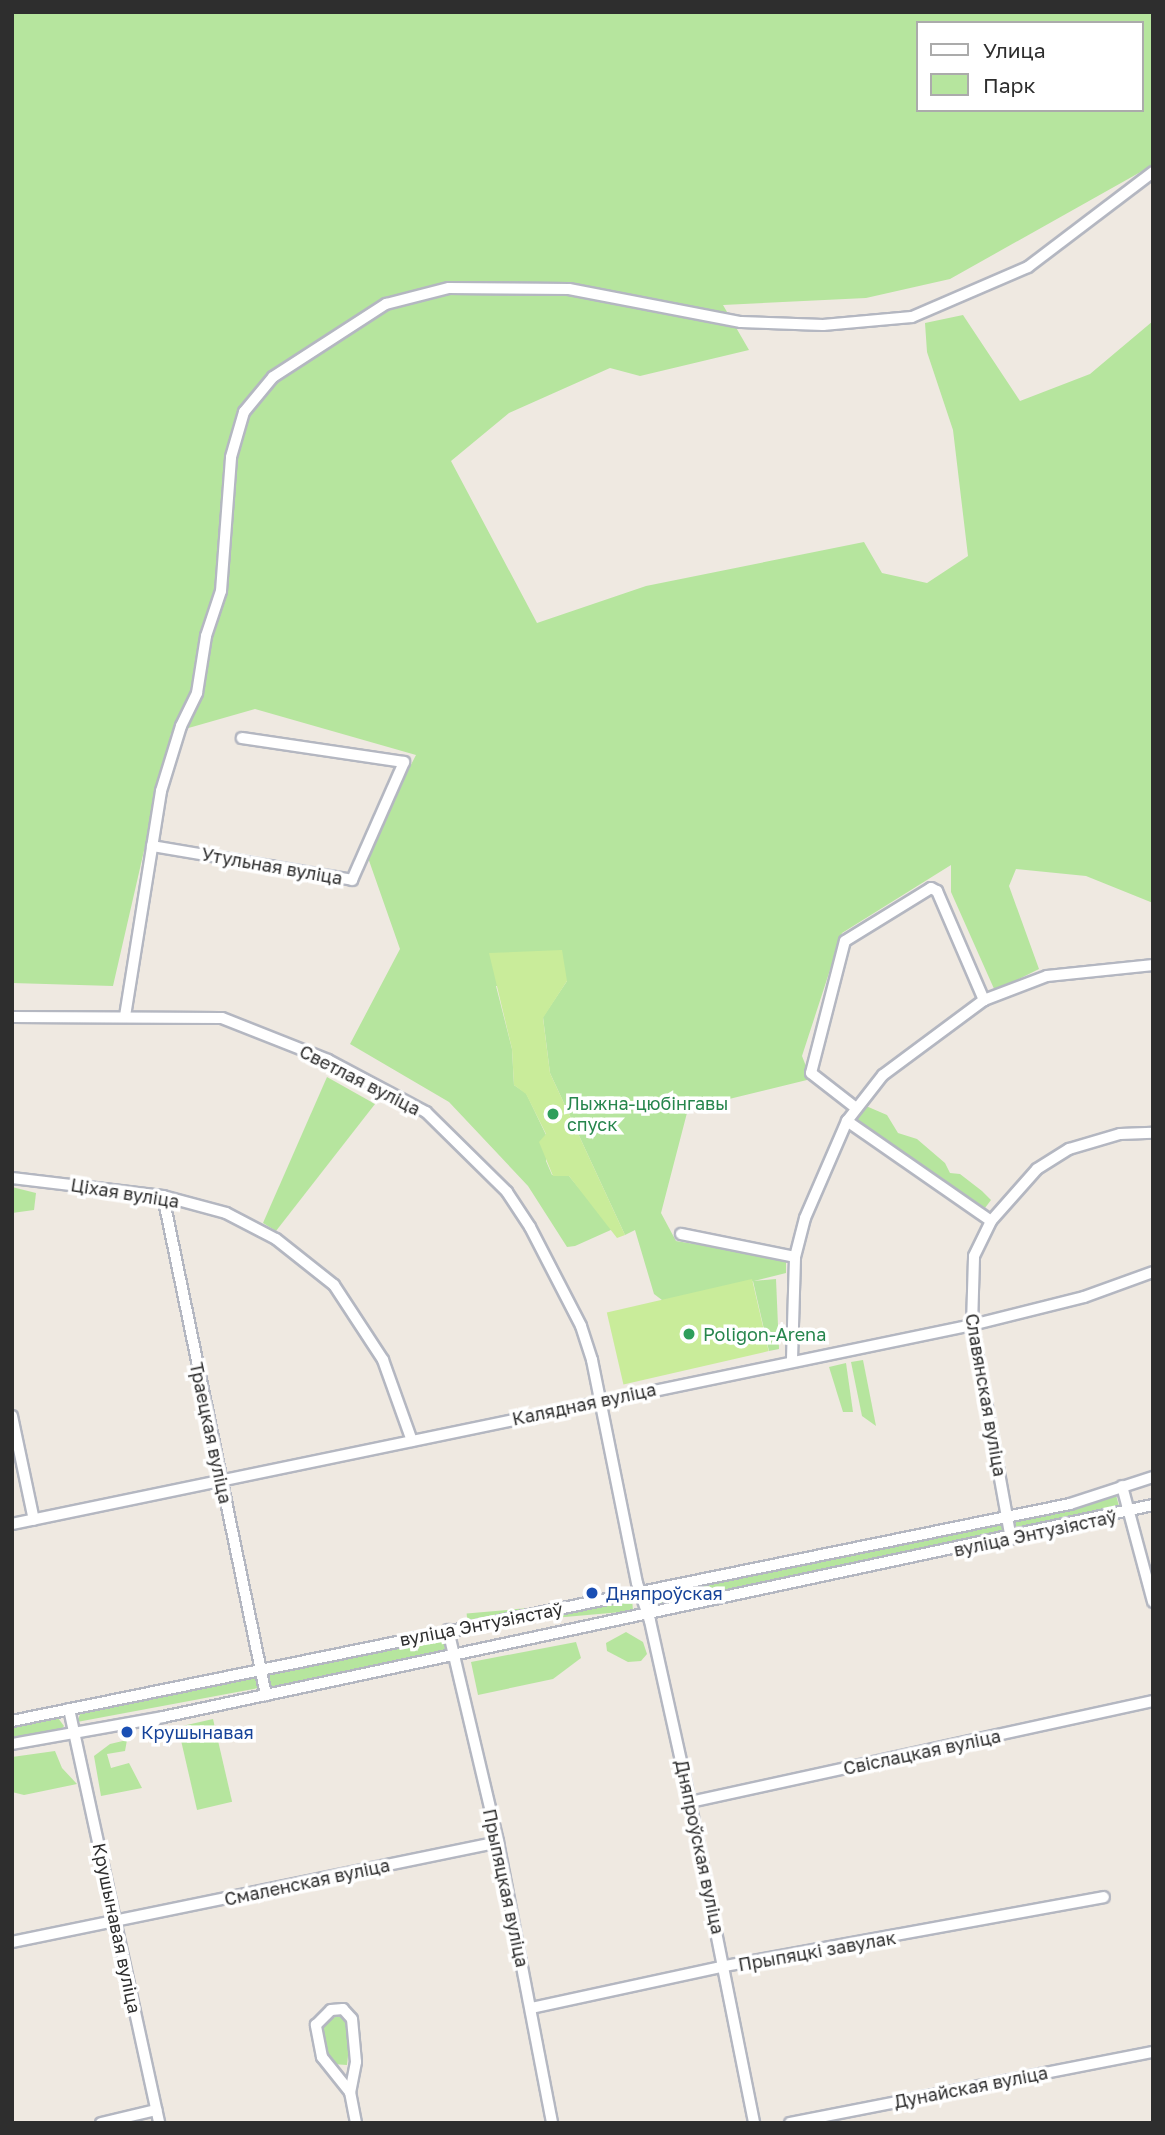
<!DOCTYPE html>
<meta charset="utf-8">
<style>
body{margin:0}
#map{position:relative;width:1165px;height:2135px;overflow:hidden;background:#efe9e1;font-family:"Golos Text",sans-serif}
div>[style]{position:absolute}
.green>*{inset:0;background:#b6e59e;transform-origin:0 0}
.pitch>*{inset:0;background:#c9ec9a;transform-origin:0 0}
.roads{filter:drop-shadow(2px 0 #b4b7c1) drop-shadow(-2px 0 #b4b7c1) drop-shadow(0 2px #b4b7c1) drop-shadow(0 -2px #b4b7c1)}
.minor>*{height:10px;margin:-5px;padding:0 5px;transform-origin:5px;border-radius:5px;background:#fff}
.dots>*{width:19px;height:19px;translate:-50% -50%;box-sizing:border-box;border:4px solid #fff;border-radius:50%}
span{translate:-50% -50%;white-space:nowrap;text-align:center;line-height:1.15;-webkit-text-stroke:7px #fff;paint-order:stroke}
.street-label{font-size:18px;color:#2e2e2e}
.leisure-label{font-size:18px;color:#27864d}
.left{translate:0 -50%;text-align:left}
.transit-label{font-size:18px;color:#164399}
.frame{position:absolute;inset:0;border:14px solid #2e2e2e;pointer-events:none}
.legend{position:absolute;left:916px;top:21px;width:228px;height:91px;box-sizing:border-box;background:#fff;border:2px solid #ababab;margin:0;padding:9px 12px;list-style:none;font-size:21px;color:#2e2e2e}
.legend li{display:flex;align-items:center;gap:14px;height:35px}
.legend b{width:35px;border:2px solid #ababab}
</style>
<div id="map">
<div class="green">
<i style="clip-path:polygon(evenodd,12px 12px,1153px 12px,1153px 165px,950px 279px,866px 298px,723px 305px,749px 350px,640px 376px,610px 368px,509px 413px,451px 461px,537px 623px,646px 586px,864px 542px,882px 573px,927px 583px,968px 556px,953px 430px,927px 352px,925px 323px,963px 315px,1020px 401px,1090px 374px,1153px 321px,1153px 903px,1086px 876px,1016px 869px,1009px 886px,1039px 969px,995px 991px,951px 892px,951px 865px,842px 933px,802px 1056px,811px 1079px,688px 1109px,661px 1213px,676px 1241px,786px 1259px,786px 1273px,666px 1303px,654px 1294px,635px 1230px,625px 1235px,550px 1073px,543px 1017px,567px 981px,496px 986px,512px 1049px,514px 1085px,526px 1093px,546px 1135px,546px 1161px,552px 1175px,569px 1176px,613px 1229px,575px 1246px,567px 1247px,528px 1186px,449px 1102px,350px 1044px,400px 949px,366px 852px,416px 755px,255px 709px,171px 733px,113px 986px,12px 983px,12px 12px,918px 23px,1142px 23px,1142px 110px,918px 110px,918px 23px)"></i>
<i style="clip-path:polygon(327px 1077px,375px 1104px,276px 1231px,263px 1223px)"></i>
<i style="clip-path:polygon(866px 1106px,887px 1115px,898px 1133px,917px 1139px,945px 1163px,950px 1173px,960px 1174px,982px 1191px,991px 1200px,985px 1208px,864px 1127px,857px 1120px)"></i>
<i style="clip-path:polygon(12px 1187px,36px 1193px,34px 1210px,12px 1213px)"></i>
<i style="clip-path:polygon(776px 1279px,779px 1349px,769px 1351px,753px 1281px)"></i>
<i style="clip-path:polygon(863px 1360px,876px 1426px,862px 1416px,851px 1362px)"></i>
<i style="clip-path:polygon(846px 1363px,853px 1412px,843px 1412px,829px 1367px)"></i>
<i style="clip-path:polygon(1116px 1495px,1120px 1510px,1015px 1529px,1016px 1520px)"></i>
<i style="clip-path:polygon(998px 1523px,1003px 1528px,999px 1537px,656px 1605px,651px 1599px,654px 1593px)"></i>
<i style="left:632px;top:1599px;width:12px;height:166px;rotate:85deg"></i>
<i style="clip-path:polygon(626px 1632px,643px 1642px,647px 1654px,641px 1661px,628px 1662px,607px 1651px,606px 1643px)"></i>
<i style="clip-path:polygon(442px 1638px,446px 1651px,271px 1687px,268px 1681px,268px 1673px)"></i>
<i style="clip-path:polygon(576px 1642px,581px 1658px,553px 1679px,478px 1695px,471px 1662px)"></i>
<i style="clip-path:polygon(255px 1676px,258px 1688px,77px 1722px,81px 1712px)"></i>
<i style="clip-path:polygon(58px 1718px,64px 1726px,59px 1732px,12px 1738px,12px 1727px)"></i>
<i style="left:213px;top:1719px;width:85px;height:36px;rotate:77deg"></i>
<i style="clip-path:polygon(127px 1740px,125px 1751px,107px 1754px,111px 1768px,129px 1763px,142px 1788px,101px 1796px,94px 1756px,110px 1744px)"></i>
<i style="clip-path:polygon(55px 1751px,62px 1768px,77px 1784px,24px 1795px,12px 1792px,12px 1757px)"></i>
<i style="clip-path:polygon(337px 2016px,345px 2018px,350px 2037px,347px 2065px,332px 2064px,322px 2039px,322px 2024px)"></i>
</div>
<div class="pitch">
<i style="clip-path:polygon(562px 950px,567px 981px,543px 1018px,550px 1073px,625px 1235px,617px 1238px,569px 1176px,553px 1176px,539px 1142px,546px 1134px,526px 1094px,514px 1085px,512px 1049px,489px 953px)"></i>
<i style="left:752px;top:1279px;width:74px;height:149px;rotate:77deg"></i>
</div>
<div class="roads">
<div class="minor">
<i style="left:152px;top:846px;width:203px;rotate:9.6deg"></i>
<i style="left:352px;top:880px;width:129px;rotate:-66.2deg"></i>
<i style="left:404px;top:762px;width:164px;rotate:-171.6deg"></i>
<i style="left:125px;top:1016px;width:228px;rotate:-80.9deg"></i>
<i style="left:161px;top:791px;width:68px;rotate:-72.9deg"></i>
<i style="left:181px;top:726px;width:37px;rotate:-64deg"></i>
<i style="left:197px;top:693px;width:58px;rotate:-81deg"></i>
<i style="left:206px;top:636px;width:47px;rotate:-71.6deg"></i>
<i style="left:221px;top:591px;width:134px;rotate:-85.7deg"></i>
<i style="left:231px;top:457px;width:47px;rotate:-73.9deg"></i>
<i style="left:244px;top:412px;width:45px;rotate:-50.4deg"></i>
<i style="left:273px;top:377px;width:135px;rotate:-32.9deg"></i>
<i style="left:386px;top:304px;width:65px;rotate:-14.3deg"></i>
<i style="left:449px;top:288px;width:120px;rotate:0.5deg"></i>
<i style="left:569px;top:289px;width:175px;rotate:10.9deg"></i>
<i style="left:741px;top:322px;width:82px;rotate:2.1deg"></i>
<i style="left:823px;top:325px;width:89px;rotate:-5.1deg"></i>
<i style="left:912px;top:317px;width:126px;rotate:-23.3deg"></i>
<i style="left:1028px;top:267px;width:157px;rotate:-37.2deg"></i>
<i style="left:12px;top:1017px;width:210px;rotate:0.3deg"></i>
<i style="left:222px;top:1018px;width:114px;rotate:21.6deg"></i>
<i style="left:328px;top:1060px;width:111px;rotate:28deg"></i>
<i style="left:426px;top:1112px;width:114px;rotate:44.6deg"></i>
<i style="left:507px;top:1192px;width:42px;rotate:56.7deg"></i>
<i style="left:530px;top:1227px;width:111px;rotate:62.7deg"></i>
<i style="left:581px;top:1326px;width:36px;rotate:72deg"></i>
<i style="left:592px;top:1360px;width:227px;rotate:78.6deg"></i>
<i style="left:637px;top:1583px;width:40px;rotate:71.1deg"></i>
<i style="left:650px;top:1621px;width:185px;rotate:77.5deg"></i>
<i style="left:690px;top:1802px;width:327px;rotate:78.7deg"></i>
<i style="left:856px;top:1108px;width:57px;rotate:-142.1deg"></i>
<i style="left:811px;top:1073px;width:136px;rotate:-75.6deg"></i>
<i style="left:845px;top:941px;width:101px;rotate:-31.6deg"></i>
<i style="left:931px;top:888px;width:7px;rotate:27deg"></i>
<i style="left:937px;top:891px;width:119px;rotate:66.7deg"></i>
<i style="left:847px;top:1121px;width:175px;rotate:34.8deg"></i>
<i style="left:12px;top:1178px;width:152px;rotate:6.8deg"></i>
<i style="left:163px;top:1196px;width:65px;rotate:15.1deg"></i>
<i style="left:226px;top:1213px;width:56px;rotate:27.5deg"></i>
<i style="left:276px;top:1239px;width:74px;rotate:38.4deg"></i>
<i style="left:334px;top:1285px;width:90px;rotate:56.8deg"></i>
<i style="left:383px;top:1360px;width:86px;rotate:70.3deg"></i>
<i style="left:163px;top:1196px;width:510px;rotate:78.34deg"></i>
<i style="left:681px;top:1234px;width:116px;rotate:11.4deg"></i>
<i style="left:792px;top:1359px;width:102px;rotate:-88.3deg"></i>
<i style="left:795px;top:1257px;width:40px;rotate:-75.6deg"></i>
<i style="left:805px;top:1218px;width:106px;rotate:-66.6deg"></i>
<i style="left:847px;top:1121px;width:58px;rotate:-52deg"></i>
<i style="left:883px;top:1075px;width:126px;rotate:-36.6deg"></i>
<i style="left:984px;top:1000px;width:67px;rotate:-20.9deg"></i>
<i style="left:1047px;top:976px;width:107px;rotate:-5.9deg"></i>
<i style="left:12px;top:1416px;width:106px;rotate:78.1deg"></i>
<i style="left:1122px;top:1486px;width:120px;rotate:75deg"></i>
<i style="left:12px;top:1524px;width:980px;rotate:-11.71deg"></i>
<i style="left:972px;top:1325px;width:115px;rotate:-14deg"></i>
<i style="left:1084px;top:1297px;width:73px;rotate:-19.9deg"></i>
<i style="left:1011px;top:1539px;width:218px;rotate:-100.3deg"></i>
<i style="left:972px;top:1325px;width:69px;rotate:-88.3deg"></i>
<i style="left:974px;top:1256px;width:39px;rotate:-64deg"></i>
<i style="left:991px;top:1221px;width:69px;rotate:-48.5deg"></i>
<i style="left:1037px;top:1169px;width:38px;rotate:-32deg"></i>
<i style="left:1069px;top:1149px;width:53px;rotate:-16.4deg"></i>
<i style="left:1120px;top:1134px;width:33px;rotate:-2deg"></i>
<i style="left:448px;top:1630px;width:218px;rotate:76.7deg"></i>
<i style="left:498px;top:1842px;width:286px;rotate:79.1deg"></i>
<i style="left:69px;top:1709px;width:424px;rotate:77.7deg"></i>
<i style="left:12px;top:1721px;width:1080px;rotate:-11.59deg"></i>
<i style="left:1070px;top:1504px;width:87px;rotate:-18deg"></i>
<i style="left:12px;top:1744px;width:153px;rotate:-10.1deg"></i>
<i style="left:163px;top:1717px;width:1012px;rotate:-12.09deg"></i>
<i style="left:690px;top:1802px;width:474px;rotate:-12.3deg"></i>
<i style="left:12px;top:1942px;width:496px;rotate:-11.6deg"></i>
<i style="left:531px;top:2008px;width:198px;rotate:-12.2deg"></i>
<i style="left:725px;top:1966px;width:385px;rotate:-10.3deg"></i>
<i style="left:350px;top:2092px;width:45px;rotate:-128.7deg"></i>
<i style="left:322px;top:2057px;width:33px;rotate:-101deg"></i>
<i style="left:316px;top:2025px;width:21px;rotate:-45deg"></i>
<i style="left:331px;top:2010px;width:12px;rotate:-5deg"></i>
<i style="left:343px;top:2009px;width:13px;rotate:48deg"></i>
<i style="left:352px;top:2019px;width:43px;rotate:84.7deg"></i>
<i style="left:356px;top:2062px;width:31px;rotate:101deg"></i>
<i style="left:350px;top:2092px;width:32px;rotate:79deg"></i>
<i style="left:101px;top:2123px;width:57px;rotate:-13.3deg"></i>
<i style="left:790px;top:2123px;width:370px;rotate:-11.1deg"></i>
</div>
</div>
<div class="dots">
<i style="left:553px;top:1114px;background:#2e9e5b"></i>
<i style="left:689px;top:1334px;background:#2e9e5b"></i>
<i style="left:592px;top:1593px;background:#1a4fb4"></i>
<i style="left:127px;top:1732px;background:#1a4fb4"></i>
</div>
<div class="street-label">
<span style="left:272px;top:866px;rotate:10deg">Утульная вуліца</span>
<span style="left:360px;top:1080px;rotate:27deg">Светлая вуліца</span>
<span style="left:125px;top:1193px;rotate:9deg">Ціхая вуліца</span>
<span style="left:986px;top:1395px;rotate:80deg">Славянская вуліца</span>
<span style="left:584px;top:1404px;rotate:-12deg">Калядная вуліца</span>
<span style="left:211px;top:1433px;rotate:78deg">Траецкая вуліца</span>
<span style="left:1035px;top:1533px;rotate:-12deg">вуліца Энтузіястаў</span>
<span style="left:481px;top:1624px;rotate:-11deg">вуліца Энтузіястаў</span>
<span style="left:922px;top:1752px;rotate:-12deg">Свіслацкая вуліца</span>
<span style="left:700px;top:1847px;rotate:78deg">Дняпроўская вуліца</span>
<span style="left:307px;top:1882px;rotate:-12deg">Смаленская вуліца</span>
<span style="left:506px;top:1888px;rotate:78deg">Прыпяцкая вуліца</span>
<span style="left:117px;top:1928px;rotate:78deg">Крушынавая вуліца</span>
<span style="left:817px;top:1951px;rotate:-10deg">Прыпяцкі завулак</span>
<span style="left:971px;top:2087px;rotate:-11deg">Дунайская вуліца</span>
</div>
<div class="leisure-label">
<span class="left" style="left:567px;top:1114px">Лыжна-цюбінгавы<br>спуск</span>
<span class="left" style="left:703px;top:1334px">Poligon-Arena</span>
</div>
<div class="transit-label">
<span class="left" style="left:606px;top:1593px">Дняпроўская</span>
<span class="left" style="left:141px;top:1732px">Крушынавая</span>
</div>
<div class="frame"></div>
<ul class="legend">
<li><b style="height:9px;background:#fff"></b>Улица</li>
<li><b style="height:19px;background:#b6e59e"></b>Парк</li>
</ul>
</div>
